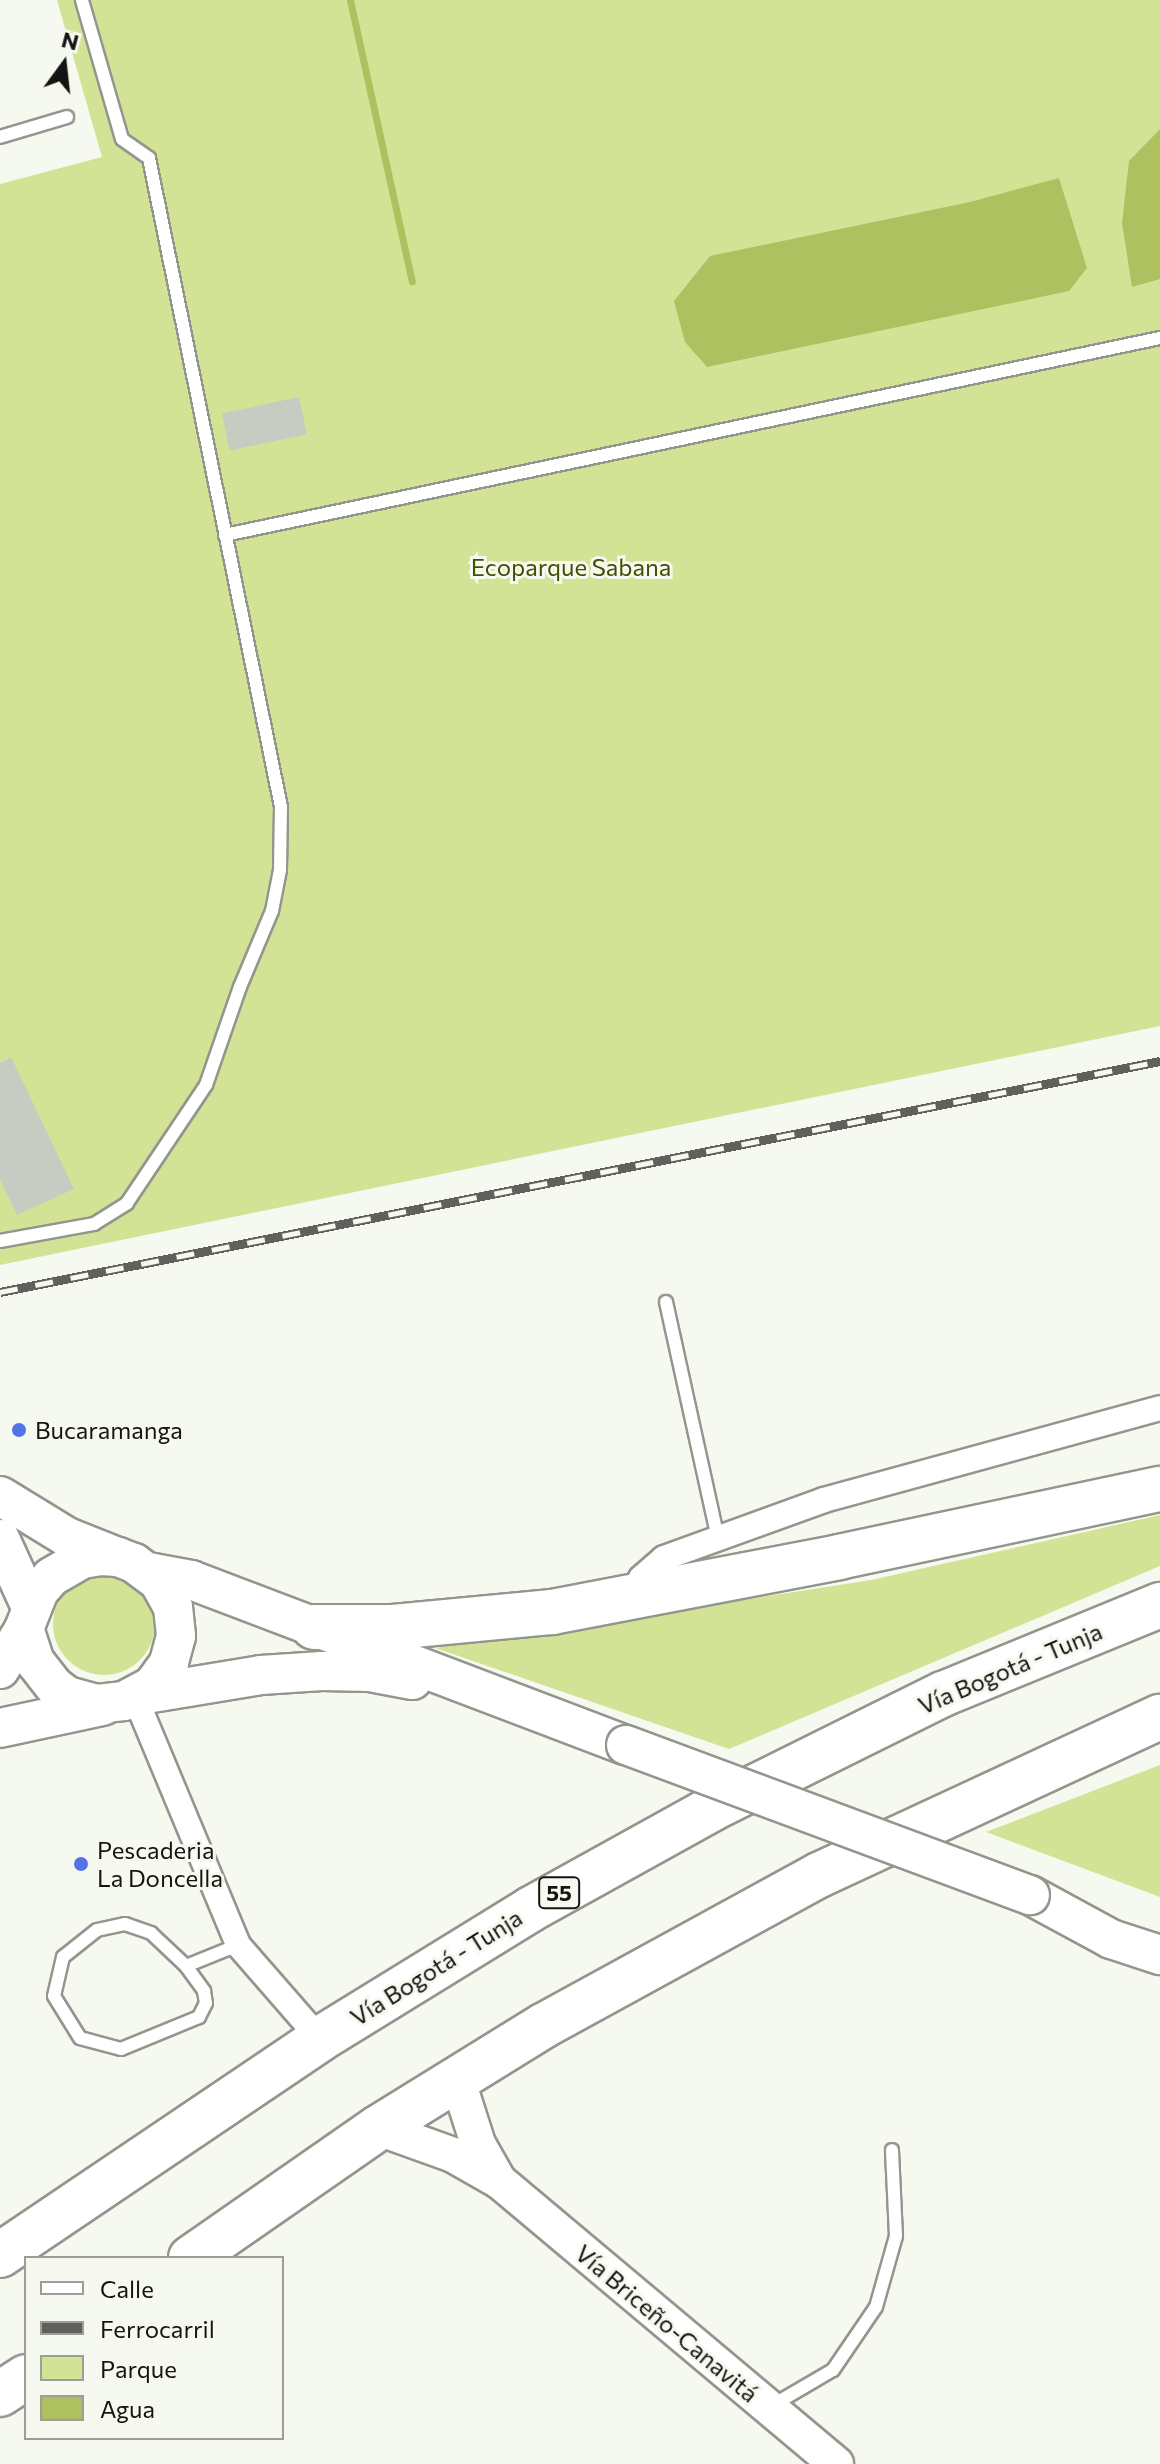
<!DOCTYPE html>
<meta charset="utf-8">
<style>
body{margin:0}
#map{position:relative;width:1160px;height:2464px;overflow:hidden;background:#f6f9ef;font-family:Commissioner,sans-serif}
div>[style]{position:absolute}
.green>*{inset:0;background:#d3e395}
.round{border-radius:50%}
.water>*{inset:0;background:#afc060}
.stream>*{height:7px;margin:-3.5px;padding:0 3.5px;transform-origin:3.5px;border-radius:3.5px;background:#afc060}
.building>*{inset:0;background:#c8cbc2;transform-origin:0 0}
.roads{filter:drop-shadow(2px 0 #94968d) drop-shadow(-2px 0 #94968d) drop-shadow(0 2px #94968d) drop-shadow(0 -2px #94968d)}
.lane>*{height:12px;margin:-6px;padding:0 6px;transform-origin:6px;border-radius:6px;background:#fff}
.street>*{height:24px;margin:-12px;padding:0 12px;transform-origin:12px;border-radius:12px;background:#fff}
.secondary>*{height:34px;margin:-17px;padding:0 17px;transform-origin:17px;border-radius:17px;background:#fff}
.primary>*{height:38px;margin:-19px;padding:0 19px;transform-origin:19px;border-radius:19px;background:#fff}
.highway>*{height:44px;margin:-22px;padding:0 22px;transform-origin:22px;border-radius:22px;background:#fff}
.rail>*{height:9px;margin-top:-4.5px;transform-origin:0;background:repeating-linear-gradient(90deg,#f6f9ef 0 18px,#60615c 0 36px);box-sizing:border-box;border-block:2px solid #60615c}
.bridges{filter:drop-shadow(2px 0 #94968d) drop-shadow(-2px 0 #94968d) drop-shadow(0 2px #94968d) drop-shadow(0 -2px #94968d)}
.primary-bridge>*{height:38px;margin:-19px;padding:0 19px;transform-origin:19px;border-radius:19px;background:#fff}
.dots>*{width:22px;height:22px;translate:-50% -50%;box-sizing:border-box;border:4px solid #f6f9ef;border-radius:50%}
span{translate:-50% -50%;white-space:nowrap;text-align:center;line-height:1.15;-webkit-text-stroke:6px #f6f9ef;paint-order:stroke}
.shield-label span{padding:2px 6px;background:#f6f9ef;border:2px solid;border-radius:6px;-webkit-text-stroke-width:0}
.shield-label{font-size:22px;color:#141512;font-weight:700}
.park-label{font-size:24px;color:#444e02}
.poi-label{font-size:24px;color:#141512}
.left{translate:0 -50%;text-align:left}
.street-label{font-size:24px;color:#141512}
.legend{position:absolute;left:24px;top:2256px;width:260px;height:184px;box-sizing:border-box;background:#f6f9ef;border:2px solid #9c9e97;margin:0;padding:10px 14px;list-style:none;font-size:24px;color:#141512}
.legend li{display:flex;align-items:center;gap:16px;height:40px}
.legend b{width:40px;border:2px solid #9c9e97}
.north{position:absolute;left:24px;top:24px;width:80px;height:80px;-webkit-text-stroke:6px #f6f9ef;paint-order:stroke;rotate:15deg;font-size:22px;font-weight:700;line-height:32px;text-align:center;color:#141512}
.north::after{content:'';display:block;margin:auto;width:28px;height:36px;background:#141512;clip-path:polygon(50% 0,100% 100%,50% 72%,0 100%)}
</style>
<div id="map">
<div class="green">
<i style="clip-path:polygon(57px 0,1160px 0,1160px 1026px,0 1265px,0 184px,102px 157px)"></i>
<i style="clip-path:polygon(1160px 1515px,1160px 1566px,729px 1749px,435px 1648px,871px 1580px)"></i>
<i class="round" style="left:53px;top:1573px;width:102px;height:102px"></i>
<i style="clip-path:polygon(1160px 1765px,1160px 1897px,986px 1832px)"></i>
</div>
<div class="water">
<i style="clip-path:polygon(1160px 129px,1160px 279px,1132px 287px,1122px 223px,1129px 161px)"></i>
<i style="clip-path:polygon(1059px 178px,1087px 268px,1069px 291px,707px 367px,685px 342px,674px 301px,710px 256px,970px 202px)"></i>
</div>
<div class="stream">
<i style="left:350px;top:0;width:288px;rotate:77.6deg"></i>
</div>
<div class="building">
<i style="left:299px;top:397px;width:38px;height:79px;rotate:78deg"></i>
<i style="clip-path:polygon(11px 1057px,74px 1189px,17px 1215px,0 1179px,0 1063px)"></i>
</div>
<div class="roads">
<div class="lane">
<i style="left:0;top:137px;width:70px;rotate:-16.6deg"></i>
<i style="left:225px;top:535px;width:956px;rotate:-11.9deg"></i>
<i style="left:0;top:1241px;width:96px;rotate:-10.3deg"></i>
<i style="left:94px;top:1224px;width:39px;rotate:-32deg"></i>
<i style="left:127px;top:1203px;width:142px;rotate:-56.2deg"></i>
<i style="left:206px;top:1085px;width:104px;rotate:-70.9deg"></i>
<i style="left:240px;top:987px;width:82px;rotate:-67.2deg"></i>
<i style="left:272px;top:911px;width:42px;rotate:-79deg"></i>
<i style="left:280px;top:870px;width:63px;rotate:-89.1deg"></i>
<i style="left:281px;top:807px;width:662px;rotate:-101.5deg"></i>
<i style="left:149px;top:158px;width:33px;rotate:-145deg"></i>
<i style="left:122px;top:139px;width:145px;rotate:-106.1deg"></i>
<i style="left:666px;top:1302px;width:243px;rotate:77.6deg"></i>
<i style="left:125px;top:1924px;width:28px;rotate:19deg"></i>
<i style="left:151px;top:1933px;width:48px;rotate:43.3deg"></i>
<i style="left:186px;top:1966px;width:31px;rotate:54deg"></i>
<i style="left:204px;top:1991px;width:12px;rotate:81deg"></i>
<i style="left:206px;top:2003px;width:16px;rotate:117deg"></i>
<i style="left:199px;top:2017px;width:84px;rotate:157.7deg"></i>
<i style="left:121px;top:2049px;width:42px;rotate:-165deg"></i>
<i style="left:80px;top:2038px;width:49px;rotate:-121.8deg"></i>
<i style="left:54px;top:1996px;width:40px;rotate:-77deg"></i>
<i style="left:63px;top:1957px;width:43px;rotate:-38.5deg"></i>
<i style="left:97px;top:1930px;width:29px;rotate:-12deg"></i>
<i style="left:186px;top:1966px;width:56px;rotate:-22deg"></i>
<i style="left:773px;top:2405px;width:69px;rotate:-30.3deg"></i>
<i style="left:833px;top:2370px;width:76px;rotate:-55.7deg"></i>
<i style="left:876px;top:2307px;width:74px;rotate:-74.3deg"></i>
<i style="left:896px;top:2236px;width:86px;rotate:-92.7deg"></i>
</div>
<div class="street">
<i style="left:632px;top:1596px;width:20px;rotate:-63deg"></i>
<i style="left:641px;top:1578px;width:30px;rotate:-41deg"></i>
<i style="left:664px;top:1558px;width:170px;rotate:-19.9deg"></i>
<i style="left:824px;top:1500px;width:348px;rotate:-15.3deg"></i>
<i style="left:135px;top:1697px;width:269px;rotate:67.4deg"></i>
<i style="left:238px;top:1945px;width:125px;rotate:48.9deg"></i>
</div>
<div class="secondary">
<i style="left:457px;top:2078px;width:69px;rotate:72.3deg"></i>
<i style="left:478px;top:2144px;width:43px;rotate:60.4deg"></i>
<i style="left:378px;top:2128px;width:80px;rotate:19.8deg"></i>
<i style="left:453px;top:2155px;width:53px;rotate:29.5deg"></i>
<i style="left:499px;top:2181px;width:440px;rotate:40deg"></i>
</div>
<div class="primary">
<i style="left:0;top:1496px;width:79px;rotate:31.5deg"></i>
<i style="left:67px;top:1537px;width:52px;rotate:21.6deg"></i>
<i style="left:0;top:1539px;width:75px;rotate:65.5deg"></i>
<i style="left:100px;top:1556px;width:18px;rotate:3deg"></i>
<i style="left:118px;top:1557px;width:17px;rotate:21deg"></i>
<i style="left:134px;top:1563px;width:31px;rotate:37deg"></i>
<i style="left:159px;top:1582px;width:29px;rotate:61deg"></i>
<i style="left:173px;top:1607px;width:29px;rotate:84deg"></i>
<i style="left:176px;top:1636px;width:28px;rotate:105deg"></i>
<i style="left:169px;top:1663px;width:29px;rotate:126deg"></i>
<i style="left:152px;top:1686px;width:32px;rotate:152deg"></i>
<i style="left:124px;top:1701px;width:27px;rotate:174deg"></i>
<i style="left:97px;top:1704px;width:31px;rotate:-165deg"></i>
<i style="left:67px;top:1696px;width:16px;rotate:-142deg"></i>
<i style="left:54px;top:1686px;width:31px;rotate:-128deg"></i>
<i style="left:35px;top:1662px;width:35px;rotate:-108deg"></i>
<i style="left:24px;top:1629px;width:41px;rotate:-68.5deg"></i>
<i style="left:39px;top:1591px;width:18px;rotate:-49deg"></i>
<i style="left:51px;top:1577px;width:36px;rotate:-30deg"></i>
<i style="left:82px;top:1559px;width:18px;rotate:-9deg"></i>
<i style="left:148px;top:1572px;width:44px;rotate:10.5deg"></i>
<i style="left:191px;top:1580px;width:465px;rotate:20.8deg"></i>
<i style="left:0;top:1669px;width:47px;rotate:-59deg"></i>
<i style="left:140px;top:1695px;width:123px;rotate:-9.4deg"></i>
<i style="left:261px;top:1675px;width:61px;rotate:-3.8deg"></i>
<i style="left:322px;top:1671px;width:48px;rotate:1.2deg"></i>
<i style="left:370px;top:1672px;width:43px;rotate:10.8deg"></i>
<i style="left:0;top:1728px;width:105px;rotate:-12.1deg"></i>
<i style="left:1030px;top:1895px;width:92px;rotate:28.5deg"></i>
<i style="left:1111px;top:1939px;width:52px;rotate:18.1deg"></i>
</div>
<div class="highway">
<i style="left:314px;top:1627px;width:79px"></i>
<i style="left:393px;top:1627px;width:160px;rotate:-5.4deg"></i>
<i style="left:552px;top:1612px;width:292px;rotate:-10.8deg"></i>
<i style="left:839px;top:1557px;width:328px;rotate:-12deg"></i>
<i style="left:0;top:2255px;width:386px;rotate:-34deg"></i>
<i style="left:320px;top:2039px;width:248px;rotate:-31.6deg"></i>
<i style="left:531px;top:1909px;width:208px;rotate:-29deg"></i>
<i style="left:713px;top:1808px;width:257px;rotate:-26.4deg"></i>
<i style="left:943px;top:1694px;width:235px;rotate:-22.3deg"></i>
<i style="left:191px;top:2258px;width:228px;rotate:-34.8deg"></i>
<i style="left:378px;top:2128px;width:194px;rotate:-31.7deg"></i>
<i style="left:543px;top:2026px;width:315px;rotate:-28.7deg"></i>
<i style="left:819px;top:1875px;width:376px;rotate:-24.9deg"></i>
<i style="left:0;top:2394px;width:31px;rotate:-33deg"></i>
</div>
</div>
<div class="rail">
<i style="left:0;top:1292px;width:1183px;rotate:-11.26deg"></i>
</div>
<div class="bridges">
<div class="primary-bridge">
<i style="left:626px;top:1745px;width:431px;rotate:20.4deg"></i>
</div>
</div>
<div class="dots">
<i style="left:19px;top:1430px;background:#5174e8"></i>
<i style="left:81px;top:1864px;background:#5174e8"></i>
</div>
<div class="shield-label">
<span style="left:559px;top:1893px">55</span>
</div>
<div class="park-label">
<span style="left:571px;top:567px">Ecoparque Sabana</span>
</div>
<div class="poi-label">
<span class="left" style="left:35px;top:1430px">Bucaramanga</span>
<span class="left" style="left:97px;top:1864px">Pescaderia<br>La Doncella</span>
</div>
<div class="street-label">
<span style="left:1010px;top:1668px;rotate:-23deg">Vía Bogotá - Tunja</span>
<span style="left:436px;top:1967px;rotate:-32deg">Vía Bogotá - Tunja</span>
<span style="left:667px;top:2323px;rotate:40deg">Vía Briceño-Canavitá</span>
</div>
<ul class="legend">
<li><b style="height:10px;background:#fff"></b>Calle</li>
<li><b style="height:10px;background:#60615c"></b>Ferrocarril</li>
<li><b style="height:22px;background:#d3e395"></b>Parque</li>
<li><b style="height:22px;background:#afc060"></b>Agua</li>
</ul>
<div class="north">N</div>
</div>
